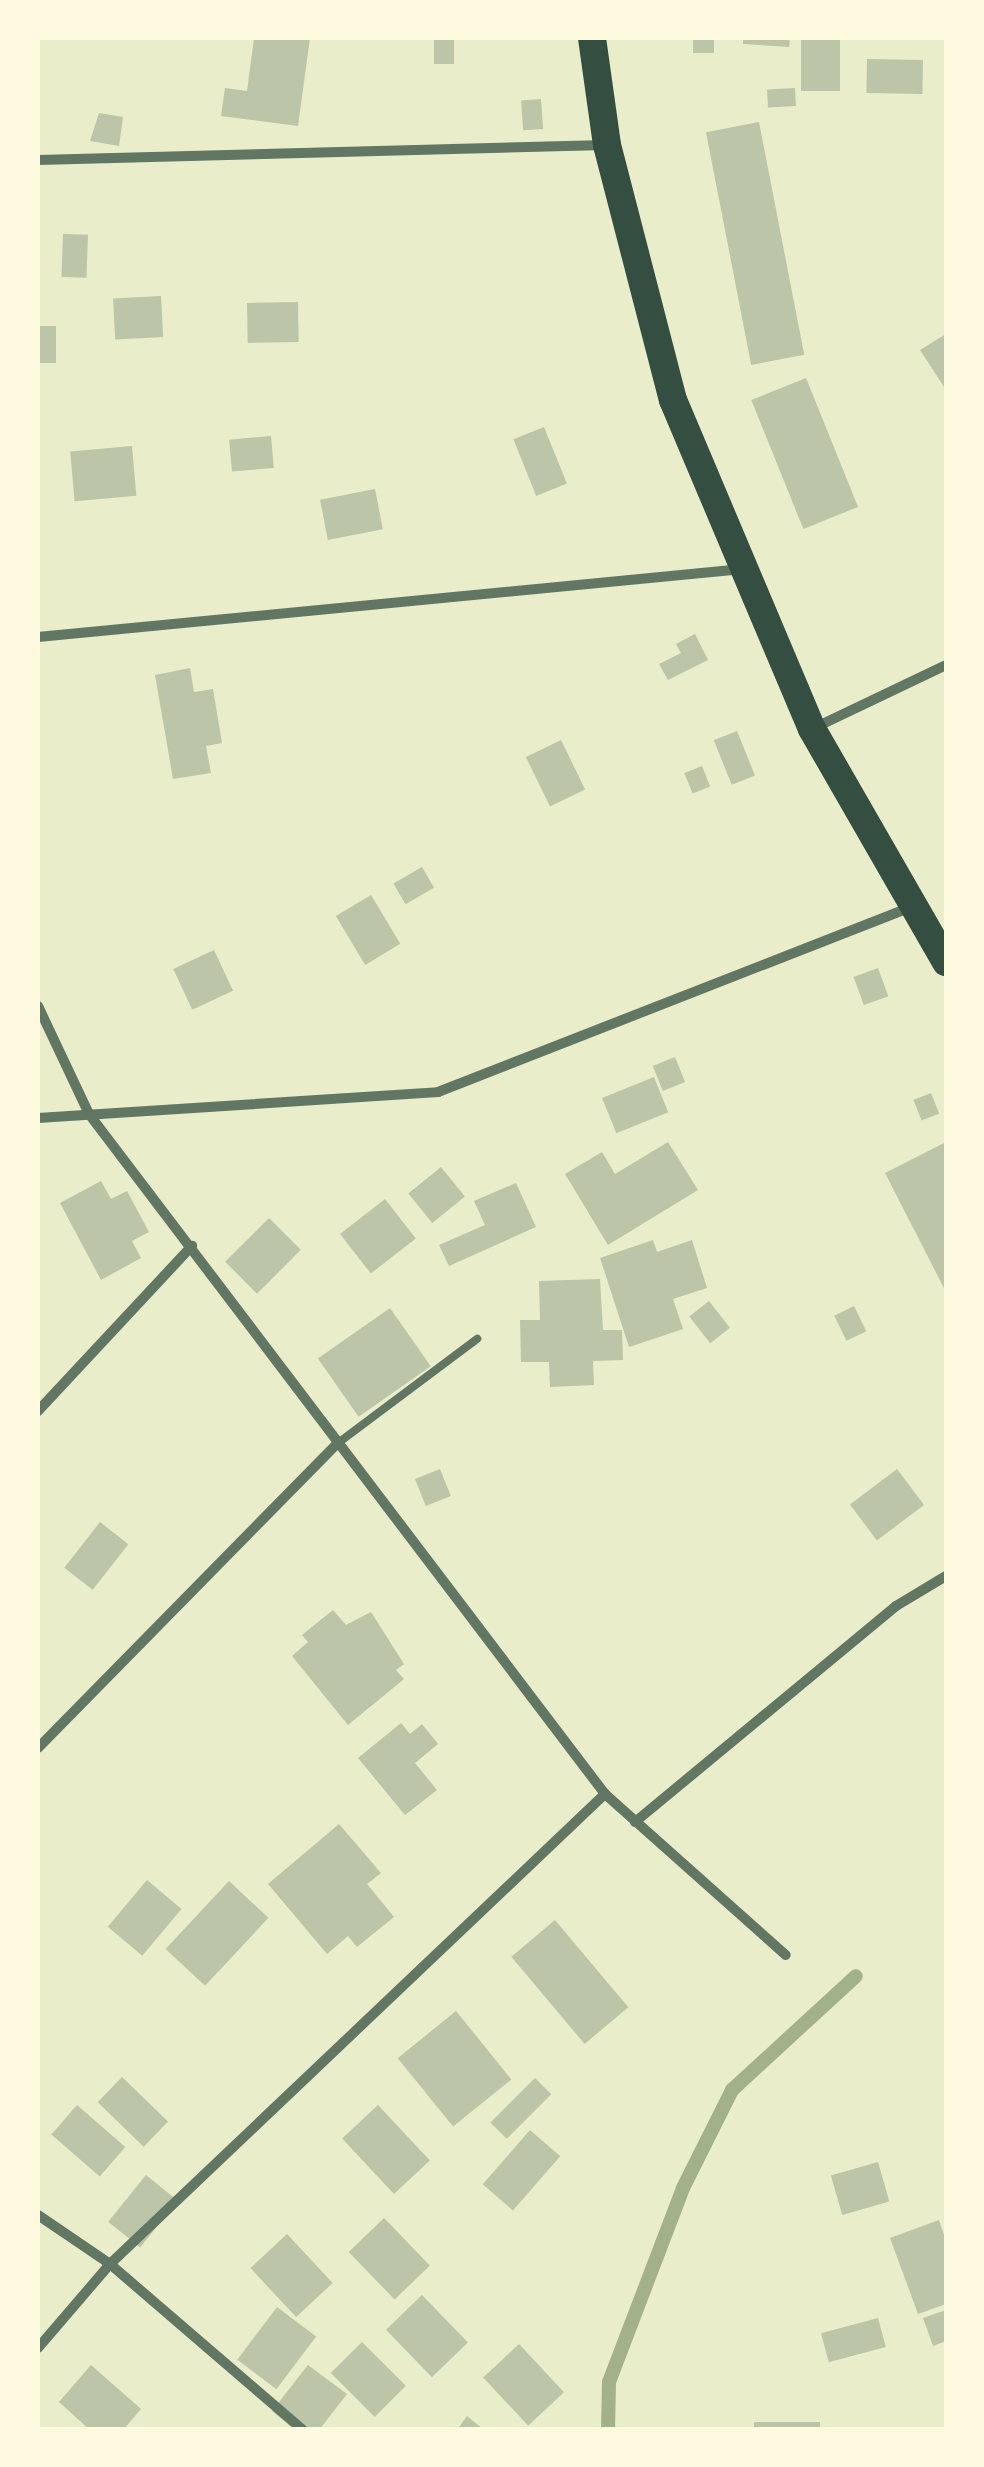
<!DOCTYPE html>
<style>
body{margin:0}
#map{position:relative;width:984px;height:2467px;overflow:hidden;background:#e9edc9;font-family:"Zilla Slab",serif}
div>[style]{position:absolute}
.stream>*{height:14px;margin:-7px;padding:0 7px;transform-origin:7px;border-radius:7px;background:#a3b18a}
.building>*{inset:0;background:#bcc5a7;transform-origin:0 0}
.service>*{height:8px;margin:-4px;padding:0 4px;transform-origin:4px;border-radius:4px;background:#617663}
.minor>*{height:10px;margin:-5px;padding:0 5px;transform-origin:5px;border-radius:5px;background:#617663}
.trunk>*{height:28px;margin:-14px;padding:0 14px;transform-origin:14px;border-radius:14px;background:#344e41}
span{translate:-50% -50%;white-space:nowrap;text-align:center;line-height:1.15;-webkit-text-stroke:10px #fefae0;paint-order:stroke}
.frame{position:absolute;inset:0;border:40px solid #fefae0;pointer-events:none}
</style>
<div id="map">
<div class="stream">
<i style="left:608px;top:2430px;width:48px;rotate:-88.8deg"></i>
<i style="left:609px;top:2382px;width:208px;rotate:-69.1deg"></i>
<i style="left:683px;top:2188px;width:110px;rotate:-63.4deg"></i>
<i style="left:732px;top:2090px;width:168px;rotate:-42.6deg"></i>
</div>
<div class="building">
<i style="clip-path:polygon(254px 38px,310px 38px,298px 126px,221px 116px,225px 88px,247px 91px)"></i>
<i style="left:434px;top:38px;width:20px;height:26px"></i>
<i style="left:693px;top:38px;width:21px;height:15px"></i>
<i style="clip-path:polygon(743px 38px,790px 38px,789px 47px,743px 44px)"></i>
<i style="left:801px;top:38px;width:39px;height:53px"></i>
<i style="left:867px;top:59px;width:56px;height:34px;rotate:1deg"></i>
<i style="left:795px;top:88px;width:18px;height:28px;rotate:87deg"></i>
<i style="left:541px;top:99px;width:30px;height:20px;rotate:86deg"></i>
<i style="clip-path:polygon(99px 113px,123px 117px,119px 146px,90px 141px)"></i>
<i style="left:759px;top:122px;width:237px;height:54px;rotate:79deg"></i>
<i style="left:63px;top:234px;width:25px;height:43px;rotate:2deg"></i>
<i style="left:161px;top:296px;width:41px;height:48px;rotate:87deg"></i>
<i style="left:298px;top:302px;width:40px;height:51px;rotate:89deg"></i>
<i style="left:38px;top:326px;width:18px;height:37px"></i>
<i style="clip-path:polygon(946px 334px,946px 390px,920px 350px)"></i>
<i style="left:806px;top:378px;width:139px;height:59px;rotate:68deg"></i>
<i style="left:544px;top:427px;width:61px;height:33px;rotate:68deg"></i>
<i style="left:271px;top:436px;width:32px;height:42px;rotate:85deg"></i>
<i style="left:132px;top:446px;width:50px;height:62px;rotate:85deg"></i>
<i style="left:375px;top:489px;width:41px;height:56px;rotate:79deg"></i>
<i style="clip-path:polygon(695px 634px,708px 660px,668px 680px,659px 664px,681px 653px,676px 644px)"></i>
<i style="clip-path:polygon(190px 668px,194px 692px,213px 689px,222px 743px,206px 746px,211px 773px,173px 779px,155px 675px)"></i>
<i style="left:737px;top:731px;width:48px;height:25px;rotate:68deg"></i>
<i style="left:561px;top:740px;width:55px;height:39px;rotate:64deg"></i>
<i style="left:702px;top:766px;width:22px;height:19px;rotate:68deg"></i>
<i style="left:422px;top:867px;width:24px;height:33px;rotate:60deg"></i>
<i style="left:371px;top:895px;width:57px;height:41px;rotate:59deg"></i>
<i style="left:214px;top:950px;width:45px;height:45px;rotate:65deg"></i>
<i style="left:878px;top:968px;width:30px;height:26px;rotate:70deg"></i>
<i style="left:675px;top:1057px;width:27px;height:24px;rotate:68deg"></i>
<i style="left:654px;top:1077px;width:38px;height:56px;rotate:68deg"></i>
<i style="left:931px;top:1093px;width:22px;height:19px;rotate:68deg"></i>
<i style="clip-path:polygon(668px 1142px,698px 1190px,608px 1245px,565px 1174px,602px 1152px,615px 1174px)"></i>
<i style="clip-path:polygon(946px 1142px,946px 1292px,885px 1173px)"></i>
<i style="left:441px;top:1167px;width:38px;height:42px;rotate:51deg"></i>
<i style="clip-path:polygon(101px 1181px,111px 1199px,127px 1191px,149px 1232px,132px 1241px,141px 1258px,101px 1280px,60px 1203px)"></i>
<i style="clip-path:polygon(516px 1183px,536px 1227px,449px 1266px,439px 1245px,485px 1225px,474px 1201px)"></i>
<i style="left:385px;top:1199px;width:50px;height:57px;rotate:52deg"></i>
<i style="left:269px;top:1218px;width:45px;height:62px;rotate:45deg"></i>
<i style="clip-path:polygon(653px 1240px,657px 1252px,692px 1240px,707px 1288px,673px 1299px,683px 1329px,629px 1347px,600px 1258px)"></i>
<i style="clip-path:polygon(600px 1279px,603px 1330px,622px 1330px,623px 1360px,593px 1361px,594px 1385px,550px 1387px,549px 1362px,521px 1362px,520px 1320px,540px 1320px,539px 1281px)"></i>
<i style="left:709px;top:1301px;width:34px;height:25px;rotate:52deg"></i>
<i style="left:854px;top:1306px;width:28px;height:22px;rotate:64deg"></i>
<i style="left:390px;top:1308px;width:71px;height:88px;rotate:55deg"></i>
<i style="left:440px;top:1469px;width:29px;height:27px;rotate:68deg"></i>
<i style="left:897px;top:1469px;width:45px;height:59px;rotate:53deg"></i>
<i style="left:100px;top:1522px;width:36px;height:58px;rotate:38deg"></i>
<i style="clip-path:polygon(333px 1610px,346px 1625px,371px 1612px,404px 1664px,396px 1670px,404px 1679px,348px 1725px,292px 1656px,308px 1642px,302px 1635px)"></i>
<i style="clip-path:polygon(401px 1723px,410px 1734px,422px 1724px,438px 1744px,415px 1763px,437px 1790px,405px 1815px,358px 1758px)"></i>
<i style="clip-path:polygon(339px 1824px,381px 1873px,367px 1884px,394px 1917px,357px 1947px,348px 1936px,327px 1954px,268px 1884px)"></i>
<i style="left:147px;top:1880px;width:45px;height:61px;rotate:40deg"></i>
<i style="left:229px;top:1881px;width:54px;height:93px;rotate:43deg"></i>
<i style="left:555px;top:1920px;width:114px;height:57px;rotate:50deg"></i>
<i style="left:456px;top:2011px;width:88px;height:75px;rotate:51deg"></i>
<i style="left:122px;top:2077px;width:64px;height:35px;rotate:44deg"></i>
<i style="left:535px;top:2078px;width:23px;height:63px;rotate:45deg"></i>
<i style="left:77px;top:2105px;width:64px;height:39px;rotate:41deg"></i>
<i style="left:378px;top:2105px;width:76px;height:49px;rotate:47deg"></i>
<i style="left:530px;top:2130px;width:40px;height:72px;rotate:41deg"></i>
<i style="left:878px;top:2162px;width:41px;height:49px;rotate:74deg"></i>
<i style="left:146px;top:2175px;width:41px;height:60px;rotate:39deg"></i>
<i style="left:384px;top:2218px;width:66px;height:49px;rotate:46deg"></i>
<i style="clip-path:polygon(939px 2220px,946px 2241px,946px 2304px,918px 2314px,890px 2238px)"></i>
<i style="left:287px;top:2234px;width:67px;height:50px;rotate:47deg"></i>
<i style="left:422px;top:2295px;width:66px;height:50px;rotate:46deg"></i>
<i style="left:277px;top:2307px;width:49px;height:66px;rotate:37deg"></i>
<i style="clip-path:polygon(946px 2310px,946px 2341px,933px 2346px,923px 2318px)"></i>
<i style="left:878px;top:2318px;width:30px;height:59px;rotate:75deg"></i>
<i style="left:362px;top:2342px;width:62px;height:44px;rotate:45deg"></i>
<i style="left:519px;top:2344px;width:66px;height:49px;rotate:47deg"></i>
<i style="clip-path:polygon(91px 2365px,141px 2409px,123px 2430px,90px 2430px,59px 2402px)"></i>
<i style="clip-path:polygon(308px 2365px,347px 2394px,319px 2430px,295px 2430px,272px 2411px)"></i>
<i style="clip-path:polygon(467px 2416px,484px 2430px,457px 2430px)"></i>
<i style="left:754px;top:2422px;width:66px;height:8px"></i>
</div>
<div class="service">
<i style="left:338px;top:1443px;width:174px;rotate:-36.8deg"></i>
</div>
<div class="minor">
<i style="left:38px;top:160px;width:568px;rotate:-1.51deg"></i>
<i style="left:38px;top:637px;width:708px;rotate:-5.51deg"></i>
<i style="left:812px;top:729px;width:148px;rotate:-25.5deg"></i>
<i style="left:38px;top:1006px;width:119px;rotate:64.7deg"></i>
<i style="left:89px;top:1114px;width:854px;rotate:52.81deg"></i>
<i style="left:605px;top:1794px;width:242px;rotate:41.7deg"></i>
<i style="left:38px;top:1118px;width:401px;rotate:-3.7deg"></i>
<i style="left:438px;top:1092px;width:508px;rotate:-21.36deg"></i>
<i style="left:38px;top:1411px;width:226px;rotate:-47deg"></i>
<i style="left:38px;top:1748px;width:428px;rotate:-45.5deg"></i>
<i style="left:635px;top:1822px;width:339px;rotate:-39.6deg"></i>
<i style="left:896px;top:1606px;width:58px;rotate:-31deg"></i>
<i style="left:38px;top:2215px;width:87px;rotate:34.2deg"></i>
<i style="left:110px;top:2264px;width:255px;rotate:40.7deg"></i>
<i style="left:38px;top:2348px;width:111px;rotate:-49.4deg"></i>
<i style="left:110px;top:2264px;width:683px;rotate:-43.52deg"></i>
</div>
<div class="trunk">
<i style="left:592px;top:38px;width:108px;rotate:82deg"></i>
<i style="left:607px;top:145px;width:263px;rotate:75.5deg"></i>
<i style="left:673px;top:400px;width:357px;rotate:67.1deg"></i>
<i style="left:812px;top:729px;width:269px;rotate:60.1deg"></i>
</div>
<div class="frame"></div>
</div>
